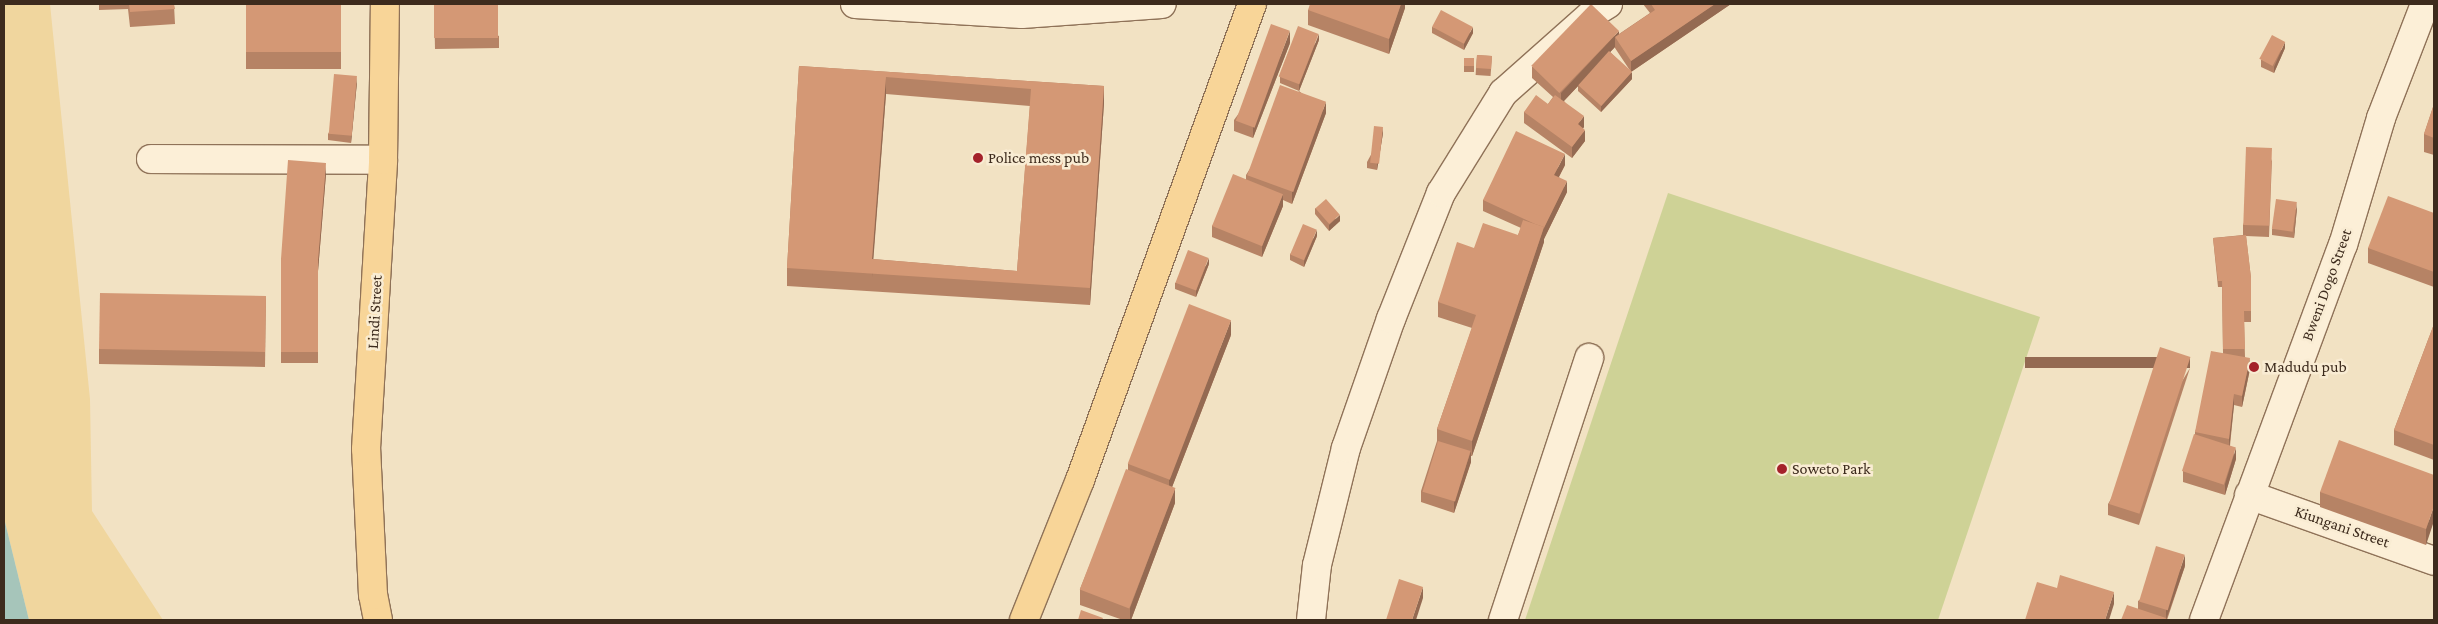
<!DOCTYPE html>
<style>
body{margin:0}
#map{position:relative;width:2438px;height:624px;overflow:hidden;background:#f2e2c3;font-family:"Crimson Pro",serif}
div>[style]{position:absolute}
.green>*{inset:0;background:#ced296}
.sand>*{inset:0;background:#f0d69e}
.water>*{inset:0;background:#a6c5ba}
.roads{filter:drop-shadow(1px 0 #8f7258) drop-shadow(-1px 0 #8f7258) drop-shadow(0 1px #8f7258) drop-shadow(0 -1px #8f7258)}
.minor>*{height:28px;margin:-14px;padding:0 14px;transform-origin:14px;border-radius:14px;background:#fcefd7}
.major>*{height:28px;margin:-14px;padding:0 14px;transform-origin:14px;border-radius:14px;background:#f8d598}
.wall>*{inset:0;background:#b68365;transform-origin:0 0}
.shaded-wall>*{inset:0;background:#946a52;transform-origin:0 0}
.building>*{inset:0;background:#d49875;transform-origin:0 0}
.dots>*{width:14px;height:14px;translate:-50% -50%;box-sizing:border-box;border:2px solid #f9ecd3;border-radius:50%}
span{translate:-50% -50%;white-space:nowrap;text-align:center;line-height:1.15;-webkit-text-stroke:5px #f9ecd3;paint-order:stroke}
.poi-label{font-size:16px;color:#3d2b1d}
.left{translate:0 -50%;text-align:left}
.street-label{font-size:16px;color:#3d2b1d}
.frame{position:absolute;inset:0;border:5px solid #3d2b1d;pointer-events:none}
</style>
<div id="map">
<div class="green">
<i style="clip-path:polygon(1668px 193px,2040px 317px,1938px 620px,1525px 620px)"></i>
</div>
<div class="sand">
<i style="clip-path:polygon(4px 4px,50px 4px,90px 399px,92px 511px,163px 620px,29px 620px,4px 518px)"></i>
</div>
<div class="water">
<i style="clip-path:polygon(4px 518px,29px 620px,4px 620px)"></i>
</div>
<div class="roads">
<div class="minor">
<i style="left:855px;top:4px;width:167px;rotate:3.4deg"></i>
<i style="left:1022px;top:14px;width:140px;rotate:-4.1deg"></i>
<i style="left:151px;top:159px;width:232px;rotate:0.2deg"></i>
<i style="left:2249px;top:495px;width:196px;rotate:19.6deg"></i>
<i style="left:1311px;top:620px;width:55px;rotate:-83.8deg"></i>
<i style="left:1317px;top:565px;width:121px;rotate:-76.1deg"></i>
<i style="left:1346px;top:448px;width:137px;rotate:-70.8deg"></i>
<i style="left:1391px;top:319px;width:136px;rotate:-68.4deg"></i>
<i style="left:1441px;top:193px;width:118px;rotate:-58.2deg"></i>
<i style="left:1503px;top:93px;width:119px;rotate:-41.6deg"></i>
<i style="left:1592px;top:14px;width:19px;rotate:-32deg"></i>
<i style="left:1503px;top:620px;width:276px;rotate:-71.8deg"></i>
<i style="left:2204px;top:620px;width:400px;rotate:-69.7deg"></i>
<i style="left:2343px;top:245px;width:133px;rotate:-73.3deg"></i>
<i style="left:2381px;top:118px;width:122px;rotate:-68.9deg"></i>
</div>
<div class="major">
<i style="left:378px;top:620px;width:25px;rotate:-101deg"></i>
<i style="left:373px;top:595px;width:146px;rotate:-92.7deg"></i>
<i style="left:366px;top:449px;width:289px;rotate:-86.6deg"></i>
<i style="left:383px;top:160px;width:156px;rotate:-89.3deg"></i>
<i style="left:1024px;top:620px;width:151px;rotate:-68.2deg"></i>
<i style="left:1080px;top:480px;width:506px;rotate:-70.13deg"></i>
</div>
</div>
<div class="wall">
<i style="clip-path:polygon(99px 4px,200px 4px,174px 5px,175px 24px,130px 27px,128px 9px,99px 10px)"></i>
<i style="left:246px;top:4px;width:95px;height:65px"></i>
<i style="clip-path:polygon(434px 4px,499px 36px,499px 48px,435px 49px)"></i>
<i style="clip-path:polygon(1405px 4px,1405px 8px,1389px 54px,1308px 25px,1308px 10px)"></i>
<i style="clip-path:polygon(evenodd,1643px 4px,1731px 4px,1631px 72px,1632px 79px,1601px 112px,1578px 91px,1578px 86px,1564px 101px,1584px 127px,1583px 128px,1585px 141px,1572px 158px,1524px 123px,1524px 112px,1548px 104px,1553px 97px,1532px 78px,1532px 67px,1619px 34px,1650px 13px,1643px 4px,1615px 47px,1615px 48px,1631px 72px,1610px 52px,1615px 47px)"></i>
<i style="clip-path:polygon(1432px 27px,1473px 33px,1464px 50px,1432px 33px)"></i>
<i style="clip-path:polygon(1319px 40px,1299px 91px,1326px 113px,1292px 204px,1283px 200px,1283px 206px,1262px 257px,1212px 237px,1212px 226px,1246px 179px,1246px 175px,1299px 91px,1280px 83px,1280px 77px)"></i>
<i style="clip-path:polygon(1290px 43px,1253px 138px,1234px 131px,1234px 120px)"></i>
<i style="clip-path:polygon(2285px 48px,2274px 73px,2261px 67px,2261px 60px)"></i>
<i style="left:1477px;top:55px;width:15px;height:20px;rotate:4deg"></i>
<i style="left:1464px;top:58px;width:10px;height:14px"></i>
<i style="clip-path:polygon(evenodd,799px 66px,1104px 86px,1104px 103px,1090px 305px,787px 286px,787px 268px,799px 66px,886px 94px,1030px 106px,1017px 271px,873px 259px,886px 94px)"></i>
<i style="clip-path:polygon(357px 82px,351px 143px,328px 140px,328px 134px)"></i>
<i style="clip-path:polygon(2434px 104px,2434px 155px,2424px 152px,2424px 134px)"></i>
<i style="clip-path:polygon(1383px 133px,1377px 170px,1367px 168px,1367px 162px)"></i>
<i style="clip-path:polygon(2272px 159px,2269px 237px,2246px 236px,2251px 278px,2251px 322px,2244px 322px,2245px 357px,2250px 369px,2242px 407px,2234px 405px,2230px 446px,2236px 459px,2225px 495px,2183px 482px,2183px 471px,2195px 434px,2195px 432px,2223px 353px,2222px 287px,2218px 287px,2213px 238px,2243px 235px,2243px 225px)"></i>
<i style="clip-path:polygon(1565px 165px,1559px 177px,1567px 192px,1544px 239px,1544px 242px,1472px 456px,1471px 456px,1471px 462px,1454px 513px,1421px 502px,1421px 491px,1437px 441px,1437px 429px,1472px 328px,1438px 317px,1438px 302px,1474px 248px,1518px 235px,1521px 228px,1483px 211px,1483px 200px)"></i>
<i style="clip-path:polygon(326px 174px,318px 271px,318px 363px,281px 363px,281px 259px)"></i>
<i style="clip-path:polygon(1315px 208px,1340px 221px,1329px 231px,1315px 214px)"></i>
<i style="clip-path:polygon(2297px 208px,2294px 238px,2272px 235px,2272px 229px)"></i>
<i style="clip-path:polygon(2434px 213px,2434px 287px,2368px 263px,2368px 248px)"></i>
<i style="clip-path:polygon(1317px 236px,1304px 267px,1290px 260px,1290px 254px)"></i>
<i style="clip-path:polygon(1209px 264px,1196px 297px,1175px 289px,1175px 283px)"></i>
<i style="clip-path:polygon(266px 297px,265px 367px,99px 364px,99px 349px)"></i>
<i style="clip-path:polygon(2434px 324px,2434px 460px,2394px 445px,2394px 430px)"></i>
<i style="clip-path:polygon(1231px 335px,1172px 487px,1175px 503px,1131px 620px,1123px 620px,1080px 605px,1080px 589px,1128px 470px,1128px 464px)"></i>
<i style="clip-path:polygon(2190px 368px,2139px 525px,2108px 515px,2108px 504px)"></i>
<i style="clip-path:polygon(2434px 475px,2426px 545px,2320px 507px,2320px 492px)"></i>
<i style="clip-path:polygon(2185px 566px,2167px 620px,2121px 620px,2138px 609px,2138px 601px)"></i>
</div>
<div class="shaded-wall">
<i style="clip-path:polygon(1401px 4px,1405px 4px,1405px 8px,1389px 54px,1389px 39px)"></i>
<i style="clip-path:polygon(1715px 4px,1731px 4px,1631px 72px,1631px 61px)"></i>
<i style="clip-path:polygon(1473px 27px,1473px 33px,1464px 50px,1464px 44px)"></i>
<i style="clip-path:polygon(1290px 31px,1290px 43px,1253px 138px,1253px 127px)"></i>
<i style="clip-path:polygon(1619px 31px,1619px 42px,1615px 37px,1615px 47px,1561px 104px,1561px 93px)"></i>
<i style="clip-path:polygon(1319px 34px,1319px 40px,1299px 91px,1299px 85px)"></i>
<i style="clip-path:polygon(2285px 42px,2285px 48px,2274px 73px,2274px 67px)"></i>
<i style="clip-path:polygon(1632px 72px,1632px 79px,1601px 112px,1601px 106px)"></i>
<i style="clip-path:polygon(357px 76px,357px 82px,351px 143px,351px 137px)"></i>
<i style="clip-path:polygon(886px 77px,886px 94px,872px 277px,872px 259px)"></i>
<i style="clip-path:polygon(1104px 86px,1104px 103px,1090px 305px,1090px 288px)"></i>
<i style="clip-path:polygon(1326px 102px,1326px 113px,1292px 204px,1292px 192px)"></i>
<i style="clip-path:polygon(1584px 116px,1584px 127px,1578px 136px,1578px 124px)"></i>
<i style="clip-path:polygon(1383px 127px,1383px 133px,1377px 170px,1377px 164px)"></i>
<i style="clip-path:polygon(1585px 130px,1585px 141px,1572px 158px,1572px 147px)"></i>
<i style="clip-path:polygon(1565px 154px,1565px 165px,1554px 186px,1554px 175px)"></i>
<i style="clip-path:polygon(326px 163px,326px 174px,318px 271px,318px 260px)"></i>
<i style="clip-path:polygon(1567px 181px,1567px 192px,1544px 239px,1544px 242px,1472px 456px,1472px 441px,1544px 227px)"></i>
<i style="clip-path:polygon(1283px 194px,1283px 206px,1262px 257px,1262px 246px)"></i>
<i style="clip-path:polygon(2297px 202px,2297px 208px,2294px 238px,2294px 232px)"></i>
<i style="clip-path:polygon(1340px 215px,1340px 221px,1329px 231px,1329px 225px)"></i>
<i style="clip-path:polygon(1317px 230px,1317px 236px,1304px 267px,1304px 261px)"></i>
<i style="clip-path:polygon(1209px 258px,1209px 264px,1196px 297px,1196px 291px)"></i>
<i style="clip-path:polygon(1231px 320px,1231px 335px,1169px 495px,1169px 480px)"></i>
<i style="left:2190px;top:357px;width:11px;height:165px;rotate:90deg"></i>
<i style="clip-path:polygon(2250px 358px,2250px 369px,2242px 407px,2242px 396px)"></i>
<i style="clip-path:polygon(2234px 394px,2234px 405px,2229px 450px,2229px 439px)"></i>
<i style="clip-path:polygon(2236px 448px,2236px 459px,2225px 495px,2225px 484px)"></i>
<i style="clip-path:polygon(1471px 451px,1471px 462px,1454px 513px,1454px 502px)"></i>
<i style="clip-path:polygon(1175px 488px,1175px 503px,1131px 620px,1130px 620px,1130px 608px)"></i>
<i style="clip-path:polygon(2434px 506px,2434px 521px,2426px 545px,2426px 529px)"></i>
<i style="clip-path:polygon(2185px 555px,2185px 566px,2166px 620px,2166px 611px)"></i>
<i style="clip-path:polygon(1423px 587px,1423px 598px,1416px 620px,1412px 620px)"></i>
<i style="clip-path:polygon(2114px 592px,2114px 604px,2109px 620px,2105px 620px)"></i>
</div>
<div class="building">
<i style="clip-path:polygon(129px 4px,174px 4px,175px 9px,130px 12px)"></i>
<i style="left:246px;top:4px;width:95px;height:48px"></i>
<i style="left:434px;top:4px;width:64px;height:34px"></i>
<i style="clip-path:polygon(1310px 4px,1401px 4px,1389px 39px,1308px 10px)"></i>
<i style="left:1591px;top:4px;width:39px;height:86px;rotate:44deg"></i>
<i style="clip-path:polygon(1651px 4px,1715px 4px,1631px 61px,1615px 37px,1655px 10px)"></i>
<i style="left:1441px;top:10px;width:36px;height:19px;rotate:28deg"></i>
<i style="left:1271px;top:24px;width:20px;height:103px;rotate:20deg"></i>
<i style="left:1298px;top:26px;width:22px;height:54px;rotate:21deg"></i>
<i style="left:2272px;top:35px;width:15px;height:27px;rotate:28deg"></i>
<i style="left:1609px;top:51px;width:31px;height:46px;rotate:42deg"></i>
<i style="left:1477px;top:55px;width:15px;height:13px;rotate:4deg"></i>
<i style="left:1464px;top:58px;width:10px;height:8px"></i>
<i style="clip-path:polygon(evenodd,799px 66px,1104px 86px,1090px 288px,787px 268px,799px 66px,886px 77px,1031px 89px,1017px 271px,872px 259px,886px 77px)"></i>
<i style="left:334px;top:74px;width:23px;height:60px;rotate:5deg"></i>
<i style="left:1280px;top:85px;width:49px;height:96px;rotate:20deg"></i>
<i style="clip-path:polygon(1536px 95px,1548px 104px,1555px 95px,1584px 116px,1578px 124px,1585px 130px,1572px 147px,1524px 112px)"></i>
<i style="clip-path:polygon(2434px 104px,2434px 138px,2424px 134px)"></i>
<i style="left:1374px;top:126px;width:9px;height:37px;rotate:6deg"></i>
<i style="clip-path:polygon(1516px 131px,1565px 154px,1554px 175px,1567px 181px,1544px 228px,1544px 227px,1535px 224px,1483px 200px)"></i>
<i style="left:2246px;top:147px;width:26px;height:78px;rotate:2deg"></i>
<i style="clip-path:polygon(288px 160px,326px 163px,318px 260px,318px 352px,281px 352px,281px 259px)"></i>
<i style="left:1233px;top:174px;width:54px;height:56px;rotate:22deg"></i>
<i style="clip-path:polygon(2388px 196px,2434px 213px,2434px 272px,2368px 248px)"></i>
<i style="left:1326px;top:199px;width:21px;height:14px;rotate:49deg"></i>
<i style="left:2276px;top:199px;width:21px;height:30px;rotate:8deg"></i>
<i style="clip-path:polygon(1523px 220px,1544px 227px,1472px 441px,1437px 429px,1476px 315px,1438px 302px,1457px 242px,1474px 248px,1483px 223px,1518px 235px)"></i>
<i style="left:1303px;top:224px;width:15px;height:33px;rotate:23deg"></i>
<i style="clip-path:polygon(2246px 235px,2251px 278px,2222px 278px,2222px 281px,2218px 281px,2213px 238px)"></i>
<i style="left:1188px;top:250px;width:22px;height:35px;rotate:21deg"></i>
<i style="clip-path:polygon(2222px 278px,2251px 278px,2251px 311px,2244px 311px,2245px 349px,2223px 349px)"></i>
<i style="left:100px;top:293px;width:166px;height:56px;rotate:1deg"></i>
<i style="left:1189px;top:304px;width:45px;height:171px;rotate:21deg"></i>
<i style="clip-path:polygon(2434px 324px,2434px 445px,2394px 430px)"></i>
<i style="left:2160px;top:347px;width:32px;height:165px;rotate:18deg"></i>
<i style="clip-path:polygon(2211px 351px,2250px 358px,2242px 396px,2234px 394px,2229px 439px,2195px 432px)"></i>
<i style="left:2194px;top:434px;width:44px;height:39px;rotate:18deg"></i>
<i style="clip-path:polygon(2339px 440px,2434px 475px,2434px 506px,2426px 529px,2320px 492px)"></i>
<i style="left:1438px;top:441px;width:34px;height:53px;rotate:17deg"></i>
<i style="left:1126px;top:469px;width:53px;height:129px;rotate:21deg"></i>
<i style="left:2156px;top:546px;width:30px;height:58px;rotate:17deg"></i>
<i style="clip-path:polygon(2060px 575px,2114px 592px,2105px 620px,2025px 620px,2037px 582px,2057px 588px)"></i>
<i style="clip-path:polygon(1399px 579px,1423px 587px,1412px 620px,1386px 620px)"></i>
<i style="clip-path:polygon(2127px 605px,2166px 618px,2165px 620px,2121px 620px)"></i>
<i style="clip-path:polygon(1081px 610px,1103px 618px,1102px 620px,1078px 620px)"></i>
</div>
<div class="dots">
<i style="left:978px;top:158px;background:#a4222a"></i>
<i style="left:2254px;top:367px;background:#a4222a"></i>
<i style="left:1782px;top:469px;background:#a4222a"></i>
</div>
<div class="poi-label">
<span class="left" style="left:988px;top:158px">Police mess pub</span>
<span class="left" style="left:2264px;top:367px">Madudu pub</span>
<span class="left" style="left:1792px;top:469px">Soweto Park</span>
</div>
<div class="street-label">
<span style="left:2327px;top:285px;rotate:-70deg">Bweni Dogo Street</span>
<span style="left:375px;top:312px;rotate:-87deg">Lindi Street</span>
<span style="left:2342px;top:527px;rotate:19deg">Kiungani Street</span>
</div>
<div class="frame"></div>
</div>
